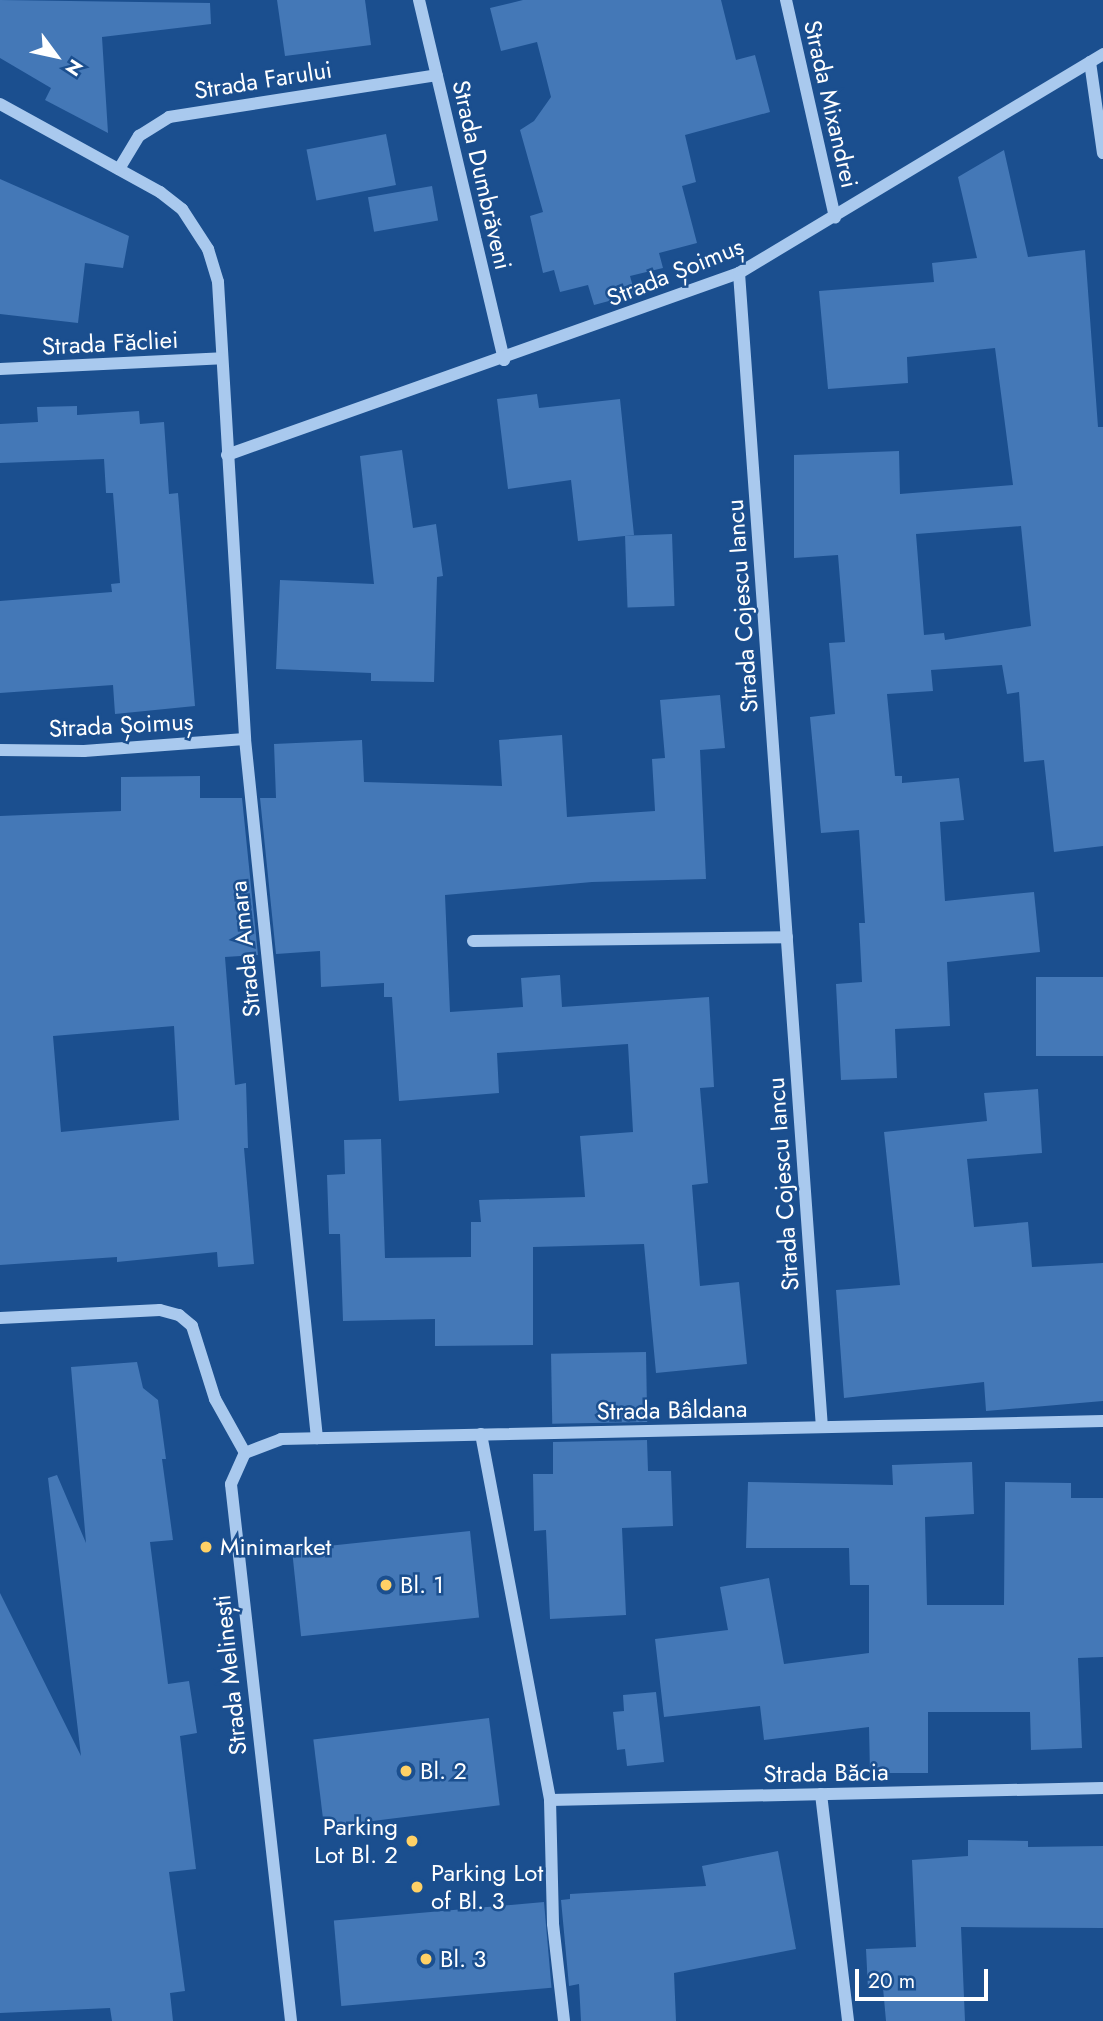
<!DOCTYPE html>
<meta charset="utf-8">
<style>
body{margin:0}
#map{position:relative;width:1103px;height:2021px;overflow:hidden;background:#1b4f8f;font-family:Jost,sans-serif}
div>[style]{position:absolute}
.building>*{inset:0;background:#4478b7;transform-origin:0 0}
.minor>*{height:12px;margin:-6px;padding:0 6px;transform-origin:6px;border-radius:6px;background:#a9c9ee}
.dots>*{width:19px;height:19px;translate:-50% -50%;box-sizing:border-box;border:4px solid #1b4f8f;border-radius:50%}
span{translate:-50% -50%;white-space:nowrap;text-align:center;line-height:1.15;-webkit-text-stroke:5px #1b4f8f;paint-order:stroke}
.street-label{font-size:24px;color:#fff}
.poi-label{font-size:24px;color:#fff}
.left{translate:0 -50%;text-align:left}
.right{translate:-100% -50%;text-align:right}
.north{position:absolute;left:21px;top:21px;width:70px;height:70px;-webkit-text-stroke:5px #1b4f8f;paint-order:stroke;rotate:123deg;font-size:19px;font-weight:700;line-height:28px;text-align:center;color:#fff}
.north::after{content:'';display:block;margin:auto;width:24px;height:32px;background:#fff;clip-path:polygon(50% 0,100% 100%,50% 72%,0 100%)}
.scale{position:absolute;left:855px;top:1969px;width:133px;height:32px;box-sizing:border-box;border:4px solid #fff;border-top:0;padding-left:9px;font-size:21px;line-height:24px;white-space:nowrap;color:#fff;-webkit-text-stroke:5px #1b4f8f;paint-order:stroke}
</style>
<div id="map">
<div class="building">
<i style="clip-path:polygon(0 0,210px 3px,211px 24px,102px 37px,108px 133px,45px 100px,51px 88px,0 58px)"></i>
<i style="clip-path:polygon(277px 0,365px 0,371px 45px,285px 56px)"></i>
<i style="clip-path:polygon(523px 0,721px 0,736px 60px,755px 55px,770px 112px,685px 135px,696px 182px,682px 186px,697px 243px,659px 253px,663px 268px,630px 276px,635px 294px,594px 305px,588px 285px,560px 292px,554px 270px,543px 273px,530px 216px,543px 212px,520px 130px,534px 121px,551px 97px,537px 42px,501px 51px,490px 8px)"></i>
<i style="left:386px;top:134px;width:52px;height:81px;rotate:79deg"></i>
<i style="clip-path:polygon(evenodd,1004px 150px,1028px 257px,1085px 250px,1098px 427px,1103px 427px,1103px 846px,1054px 852px,1044px 760px,1024px 762px,1019px 692px,1007px 694px,1002px 665px,931px 670px,933px 691px,887px 694px,895px 776px,902px 776px,902px 783px,959px 778px,964px 820px,940px 822px,945px 901px,1034px 892px,1040px 952px,947px 962px,950px 1026px,895px 1029px,897px 1078px,841px 1080px,836px 984px,862px 982px,859px 923px,865px 923px,859px 830px,821px 833px,810px 717px,835px 714px,829px 643px,845px 642px,838px 555px,794px 558px,794px 455px,899px 451px,900px 494px,1013px 485px,995px 348px,907px 357px,908px 383px,828px 389px,819px 291px,934px 282px,932px 263px,977px 258px,958px 177px,1004px 150px,1021px 526px,1031px 626px,945px 640px,944px 633px,924px 635px,916px 534px,1021px 526px)"></i>
<i style="clip-path:polygon(0 179px,129px 236px,123px 268px,85px 263px,78px 323px,0 314px)"></i>
<i style="left:432px;top:186px;width:35px;height:65px;rotate:80deg"></i>
<i style="clip-path:polygon(537px 394px,539px 408px,620px 399px,634px 535px,578px 541px,571px 480px,508px 489px,497px 399px)"></i>
<i style="clip-path:polygon(77px 406px,77px 415px,139px 411px,140px 424px,164px 422px,169px 494px,178px 493px,195px 706px,115px 714px,113px 685px,0 693px,0 601px,112px 592px,111px 584px,120px 583px,113px 493px,106px 493px,104px 459px,0 463px,0 424px,38px 422px,37px 407px)"></i>
<i style="clip-path:polygon(402px 450px,413px 528px,436px 524px,443px 576px,437px 577px,434px 682px,371px 681px,371px 673px,276px 669px,280px 580px,374px 584px,360px 456px)"></i>
<i style="left:672px;top:534px;width:72px;height:47px;rotate:88deg"></i>
<i style="clip-path:polygon(720px 695px,725px 748px,700px 750px,706px 879px,592px 882px,445px 895px,450px 1012px,523px 1007px,521px 978px,560px 975px,562px 1007px,709px 997px,714px 1087px,700px 1088px,708px 1183px,692px 1185px,700px 1286px,739px 1282px,747px 1364px,656px 1373px,644px 1244px,533px 1247px,533px 1345px,435px 1346px,435px 1319px,343px 1321px,340px 1234px,329px 1234px,327px 1175px,345px 1174px,344px 1140px,381px 1139px,385px 1258px,471px 1257px,471px 1222px,481px 1222px,479px 1200px,585px 1197px,580px 1136px,633px 1132px,628px 1044px,497px 1053px,499px 1093px,399px 1101px,392px 997px,384px 997px,384px 983px,321px 987px,320px 951px,276px 954px,260px 798px,276px 798px,274px 744px,362px 740px,364px 782px,502px 786px,499px 740px,562px 735px,567px 817px,655px 811px,652px 759px,665px 758px,660px 700px)"></i>
<i style="clip-path:polygon(evenodd,200px 776px,200px 798px,242px 798px,258px 955px,225px 957px,235px 1085px,246px 1083px,248px 1148px,244px 1148px,254px 1264px,218px 1267px,217px 1252px,117px 1262px,117px 1257px,0 1265px,0 816px,121px 811px,121px 777px,200px 776px,174px 1026px,179px 1120px,61px 1132px,53px 1036px,174px 1026px)"></i>
<i style="left:1103px;top:977px;width:79px;height:67px;rotate:90deg"></i>
<i style="clip-path:polygon(1038px 1089px,1042px 1153px,967px 1159px,974px 1227px,1028px 1222px,1032px 1267px,1103px 1263px,1103px 1401px,986px 1411px,984px 1382px,844px 1398px,836px 1290px,900px 1285px,884px 1132px,987px 1121px,984px 1093px)"></i>
<i style="left:646px;top:1352px;width:70px;height:95px;rotate:89deg"></i>
<i style="clip-path:polygon(137px 1362px,143px 1388px,158px 1400px,166px 1459px,162px 1459px,173px 1540px,150px 1542px,168px 1684px,189px 1681px,197px 1733px,180px 1736px,196px 1869px,169px 1872px,185px 1991px,170px 1993px,173px 2021px,112px 2021px,110px 2008px,0 2013px,0 1593px,81px 1756px,48px 1478px,57px 1475px,86px 1543px,71px 1367px)"></i>
<i style="clip-path:polygon(647px 1440px,648px 1471px,671px 1471px,673px 1526px,622px 1528px,626px 1615px,550px 1619px,546px 1530px,534px 1531px,533px 1474px,553px 1474px,553px 1442px)"></i>
<i style="clip-path:polygon(972px 1462px,974px 1514px,925px 1517px,927px 1605px,1004px 1605px,1005px 1482px,1071px 1483px,1071px 1498px,1103px 1498px,1103px 1657px,1078px 1658px,1082px 1748px,1031px 1750px,1030px 1712px,928px 1712px,928px 1773px,870px 1773px,869px 1727px,764px 1740px,760px 1706px,664px 1717px,655px 1639px,728px 1630px,720px 1587px,769px 1578px,784px 1664px,869px 1653px,869px 1585px,850px 1585px,849px 1548px,746px 1548px,748px 1482px,893px 1485px,892px 1465px)"></i>
<i style="left:470px;top:1531px;width:87px;height:179px;rotate:84deg"></i>
<i style="clip-path:polygon(656px 1692px,664px 1762px,627px 1766px,625px 1749px,617px 1750px,613px 1712px,624px 1711px,623px 1695px)"></i>
<i style="left:489px;top:1718px;width:88px;height:177px;rotate:83deg"></i>
<i style="clip-path:polygon(968px 1840px,1028px 1841px,1028px 1847px,1103px 1846px,1103px 1928px,961px 1927px,965px 2021px,886px 2021px,883px 1988px,868px 1989px,866px 1949px,916px 1947px,912px 1860px,968px 1856px)"></i>
<i style="clip-path:polygon(778px 1851px,796px 1949px,674px 1973px,676px 2021px,581px 2021px,579px 1984px,569px 1986px,561px 1900px,570px 1899px,570px 1894px,706px 1886px,702px 1866px)"></i>
<i style="left:544px;top:1902px;width:86px;height:211px;rotate:85deg"></i>
</div>
<div class="minor">
<i style="left:419px;top:0;width:370px;rotate:76.7deg"></i>
<i style="left:786px;top:0;width:223px;rotate:77.3deg"></i>
<i style="left:1090px;top:62px;width:92px;rotate:81.9deg"></i>
<i style="left:0;top:104px;width:183px;rotate:28.8deg"></i>
<i style="left:160px;top:192px;width:28px;rotate:38deg"></i>
<i style="left:182px;top:209px;width:48px;rotate:57deg"></i>
<i style="left:208px;top:249px;width:34px;rotate:73deg"></i>
<i style="left:218px;top:282px;width:458px;rotate:86.6deg"></i>
<i style="left:245px;top:739px;width:703px;rotate:84.12deg"></i>
<i style="left:119px;top:169px;width:39px;rotate:-59deg"></i>
<i style="left:139px;top:136px;width:36px;rotate:-32deg"></i>
<i style="left:169px;top:117px;width:271px;rotate:-8.9deg"></i>
<i style="left:739px;top:273px;width:1157px;rotate:85.89deg"></i>
<i style="left:0;top:369px;width:222px;rotate:-2.8deg"></i>
<i style="left:227px;top:455px;width:543px;rotate:-19.57deg"></i>
<i style="left:739px;top:273px;width:425px;rotate:-31deg"></i>
<i style="left:0;top:750px;width:84px;rotate:0.7deg"></i>
<i style="left:84px;top:751px;width:161px;rotate:-4.3deg"></i>
<i style="left:473px;top:941px;width:314px;rotate:-0.7deg"></i>
<i style="left:0;top:1318px;width:160px;rotate:-2.9deg"></i>
<i style="left:160px;top:1310px;width:20px;rotate:15deg"></i>
<i style="left:179px;top:1315px;width:17px;rotate:40deg"></i>
<i style="left:192px;top:1326px;width:77px;rotate:72.5deg"></i>
<i style="left:215px;top:1399px;width:62px;rotate:60.9deg"></i>
<i style="left:481px;top:1434px;width:372px;rotate:79.3deg"></i>
<i style="left:550px;top:1800px;width:124px;rotate:88.6deg"></i>
<i style="left:553px;top:1924px;width:98px;rotate:83.5deg"></i>
<i style="left:821px;top:1794px;width:229px;rotate:83.2deg"></i>
<i style="left:550px;top:1800px;width:553px;rotate:-1.24deg"></i>
<i style="left:291px;top:2021px;width:540px;rotate:-96.38deg"></i>
<i style="left:231px;top:1484px;width:34px;rotate:-66deg"></i>
<i style="left:245px;top:1453px;width:39px;rotate:-21deg"></i>
<i style="left:281px;top:1439px;width:822px;rotate:-1.25deg"></i>
</div>
<div class="dots">
<i style="left:206px;top:1547px;background:#ffd166"></i>
<i style="left:386px;top:1585px;background:#ffd166"></i>
<i style="left:406px;top:1771px;background:#ffd166"></i>
<i style="left:412px;top:1841px;background:#ffd166"></i>
<i style="left:417px;top:1887px;background:#ffd166"></i>
<i style="left:426px;top:1959px;background:#ffd166"></i>
</div>
<div class="street-label">
<span style="left:263px;top:80px;rotate:-9deg">Strada Farului</span>
<span style="left:831px;top:104px;rotate:77deg">Strada Mixandrei</span>
<span style="left:482px;top:175px;rotate:77deg">Strada Dumbrăveni</span>
<span style="left:675px;top:272px;rotate:-22deg">Strada Șoimuș</span>
<span style="left:110px;top:343px;rotate:-3deg">Strada Făcliei</span>
<span style="left:742px;top:606px;rotate:-94deg">Strada Cojescu Iancu</span>
<span style="left:121px;top:725px;rotate:-3deg">Strada Șoimuș</span>
<span style="left:245px;top:949px;rotate:-96deg">Strada Amara</span>
<span style="left:783px;top:1184px;rotate:-94deg">Strada Cojescu Iancu</span>
<span style="left:672px;top:1410px;rotate:-1deg">Strada Bâldana</span>
<span style="left:230px;top:1675px;rotate:-96deg">Strada Melinești</span>
<span style="left:826px;top:1773px;rotate:-1deg">Strada Băcia</span>
</div>
<div class="poi-label">
<span class="left" style="left:220px;top:1547px">Minimarket</span>
<span class="left" style="left:400px;top:1585px">Bl. 1</span>
<span class="left" style="left:420px;top:1771px">Bl. 2</span>
<span class="right" style="left:398px;top:1841px">Parking<br>Lot Bl. 2</span>
<span class="left" style="left:431px;top:1887px">Parking Lot<br>of Bl. 3</span>
<span class="left" style="left:440px;top:1959px">Bl. 3</span>
</div>
<div class="north">N</div>
<div class="scale">20 m</div>
</div>
